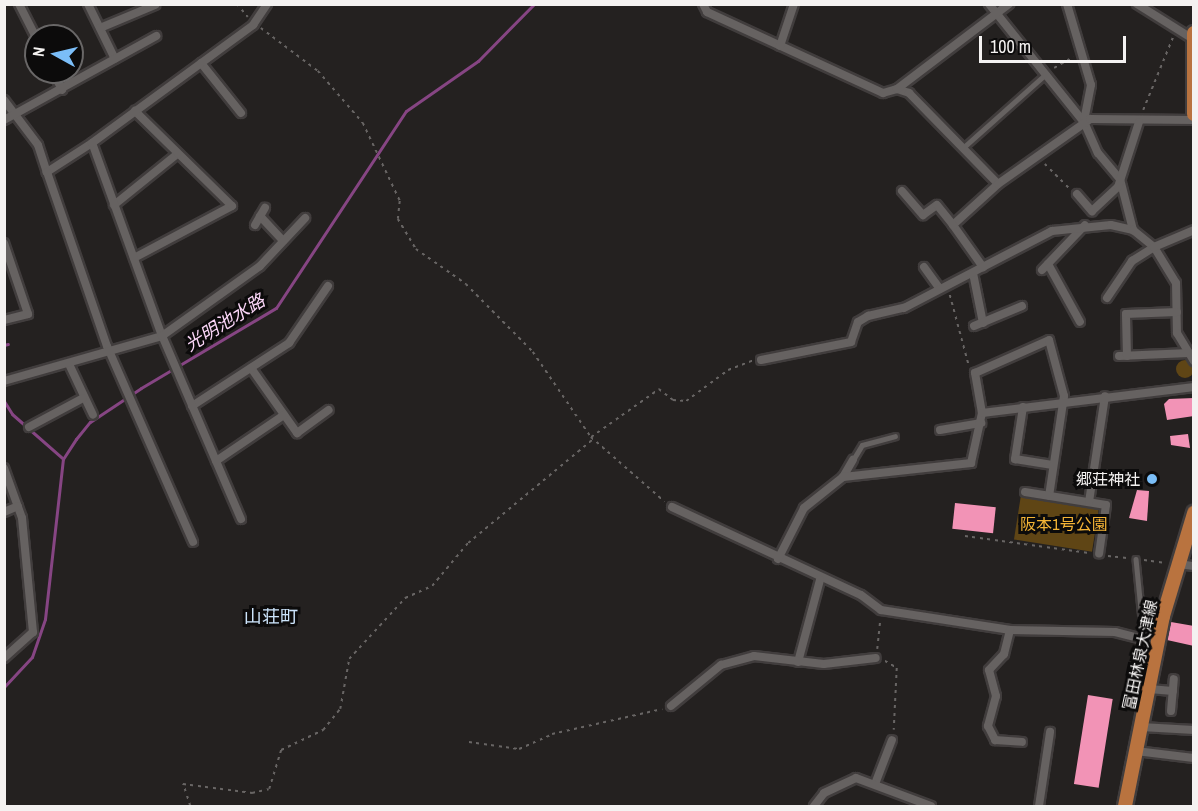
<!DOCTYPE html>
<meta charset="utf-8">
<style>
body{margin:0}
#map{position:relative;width:1198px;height:811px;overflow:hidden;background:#242120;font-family:"Archivo Narrow","Noto Sans JP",sans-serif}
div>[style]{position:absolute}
.green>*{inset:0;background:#5f4515;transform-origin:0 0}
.round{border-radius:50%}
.stream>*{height:3px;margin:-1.5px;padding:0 1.5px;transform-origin:1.5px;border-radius:1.5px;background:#864583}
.building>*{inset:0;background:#f293b6;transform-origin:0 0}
.path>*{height:1.5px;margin-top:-0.75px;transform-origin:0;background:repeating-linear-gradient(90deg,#686564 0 3px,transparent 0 7.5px)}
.roads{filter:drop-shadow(2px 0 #413d3d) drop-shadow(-2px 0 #413d3d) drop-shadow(0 2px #413d3d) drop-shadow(0 -2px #413d3d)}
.lane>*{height:4.5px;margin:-2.25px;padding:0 2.25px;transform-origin:2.25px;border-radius:2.25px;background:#666261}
.street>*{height:8px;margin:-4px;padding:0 4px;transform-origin:4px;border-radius:4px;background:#666261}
.primary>*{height:14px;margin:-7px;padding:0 7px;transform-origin:7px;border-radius:7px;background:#b9733f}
.dots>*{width:16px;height:16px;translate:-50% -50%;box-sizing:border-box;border:3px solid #0c0b0b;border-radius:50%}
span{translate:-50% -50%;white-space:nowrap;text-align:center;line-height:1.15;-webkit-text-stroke:6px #0c0b0b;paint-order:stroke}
.poi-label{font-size:16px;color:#f4f2f1}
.right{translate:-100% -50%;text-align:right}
.park-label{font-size:16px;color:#f4b436}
.street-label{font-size:16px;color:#f4f2f1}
.water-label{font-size:18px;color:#fcd7f9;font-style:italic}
.neighbourhood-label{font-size:18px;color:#cce4fb}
.frame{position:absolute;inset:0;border:6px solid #f4f2f1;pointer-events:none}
.north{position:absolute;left:24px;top:24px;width:60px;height:60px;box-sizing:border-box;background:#0c0b0b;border:2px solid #696767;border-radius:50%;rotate:278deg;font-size:16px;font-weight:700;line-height:24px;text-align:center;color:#f4f2f1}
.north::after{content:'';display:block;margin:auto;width:21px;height:27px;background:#7bbef8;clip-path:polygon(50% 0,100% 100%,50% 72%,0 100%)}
.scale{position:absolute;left:979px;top:36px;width:147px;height:27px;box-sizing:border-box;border:3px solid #f4f2f1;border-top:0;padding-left:8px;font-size:18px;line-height:21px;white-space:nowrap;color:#f4f2f1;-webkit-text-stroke:4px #0c0b0b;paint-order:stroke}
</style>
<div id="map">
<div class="green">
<i class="round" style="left:1176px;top:360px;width:18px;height:18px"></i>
<i style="left:1021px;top:495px;width:79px;height:45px;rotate:9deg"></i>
</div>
<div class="stream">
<i style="left:4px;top:345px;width:4px;rotate:-14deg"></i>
<i style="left:4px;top:401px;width:15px;rotate:58deg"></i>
<i style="left:12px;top:414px;width:67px;rotate:41.3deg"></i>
<i style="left:4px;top:687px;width:41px;rotate:-47deg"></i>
<i style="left:32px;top:657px;width:40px;rotate:-71.1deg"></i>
<i style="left:45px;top:619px;width:161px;rotate:-83.6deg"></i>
<i style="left:63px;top:459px;width:24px;rotate:-57deg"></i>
<i style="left:76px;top:439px;width:22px;rotate:-51deg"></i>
<i style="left:90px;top:422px;width:61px;rotate:-33.7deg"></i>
<i style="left:141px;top:388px;width:157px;rotate:-30.7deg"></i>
<i style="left:276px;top:308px;width:236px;rotate:-56.6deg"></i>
<i style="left:406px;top:111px;width:88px;rotate:-34.8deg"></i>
<i style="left:478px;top:61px;width:80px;rotate:-45.5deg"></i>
</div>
<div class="building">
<i style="clip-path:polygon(1194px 398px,1194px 416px,1167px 420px,1164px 404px,1169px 399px)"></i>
<i style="clip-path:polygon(1188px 434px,1190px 448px,1171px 445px,1170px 436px)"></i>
<i style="clip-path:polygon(1137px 490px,1149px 491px,1147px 521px,1129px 518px)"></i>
<i style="left:955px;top:503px;width:41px;height:26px;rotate:6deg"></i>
<i style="clip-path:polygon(1171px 622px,1194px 626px,1194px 646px,1167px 640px)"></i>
<i style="left:1088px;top:695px;width:25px;height:90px;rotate:9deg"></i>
</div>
<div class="path">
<i style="left:237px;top:4px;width:17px;rotate:50deg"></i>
<i style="left:261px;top:28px;width:71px;rotate:37deg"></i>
<i style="left:318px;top:71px;width:69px;rotate:49.1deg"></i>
<i style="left:363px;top:123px;width:86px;rotate:64.6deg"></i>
<i style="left:400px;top:201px;width:18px;rotate:96deg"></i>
<i style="left:398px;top:219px;width:35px;rotate:59deg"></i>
<i style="left:416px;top:249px;width:61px;rotate:35deg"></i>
<i style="left:466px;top:284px;width:95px;rotate:45.4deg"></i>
<i style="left:533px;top:352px;width:103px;rotate:55.7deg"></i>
<i style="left:591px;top:437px;width:98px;rotate:41.3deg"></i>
<i style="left:1054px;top:68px;width:22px;rotate:-30deg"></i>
<i style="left:1143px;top:110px;width:79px;rotate:-67.7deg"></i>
<i style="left:1045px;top:164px;width:34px;rotate:45deg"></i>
<i style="left:950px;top:295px;width:73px;rotate:75deg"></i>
<i style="left:591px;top:437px;width:83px;rotate:-35.2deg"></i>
<i style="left:659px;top:389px;width:18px;rotate:38deg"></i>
<i style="left:673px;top:400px;width:13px;rotate:4deg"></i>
<i style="left:686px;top:401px;width:52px;rotate:-36.4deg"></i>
<i style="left:728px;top:370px;width:26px;rotate:-21deg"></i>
<i style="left:965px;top:536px;width:125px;rotate:7.8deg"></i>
<i style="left:1108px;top:556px;width:19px;rotate:6deg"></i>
<i style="left:1144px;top:560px;width:22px;rotate:8deg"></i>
<i style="left:877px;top:649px;width:28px;rotate:-84deg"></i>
<i style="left:885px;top:661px;width:14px;rotate:30deg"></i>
<i style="left:897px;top:668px;width:62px;rotate:92.8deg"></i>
<i style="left:469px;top:742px;width:50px;rotate:8deg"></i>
<i style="left:519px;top:749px;width:36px;rotate:-24deg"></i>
<i style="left:552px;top:734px;width:113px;rotate:-12.8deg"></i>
<i style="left:190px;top:806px;width:23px;rotate:-108deg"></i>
<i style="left:183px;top:784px;width:70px;rotate:7.4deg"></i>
<i style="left:252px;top:793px;width:17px;rotate:-13deg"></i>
<i style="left:269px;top:789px;width:41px;rotate:-72.9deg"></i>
<i style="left:281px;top:750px;width:47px;rotate:-25.5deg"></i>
<i style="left:323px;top:730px;width:27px;rotate:-51deg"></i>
<i style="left:340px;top:709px;width:51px;rotate:-79.8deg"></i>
<i style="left:349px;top:659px;width:83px;rotate:-47.4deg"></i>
<i style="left:405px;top:598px;width:30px;rotate:-24deg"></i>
<i style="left:432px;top:586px;width:56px;rotate:-50.1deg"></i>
<i style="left:468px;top:543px;width:161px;rotate:-39.7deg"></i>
</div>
<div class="roads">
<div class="lane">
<i style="left:964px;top:147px;width:110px;rotate:-41.7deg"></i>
<i style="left:853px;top:460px;width:17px;rotate:-59deg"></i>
<i style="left:862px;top:445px;width:34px;rotate:-15deg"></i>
<i style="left:1136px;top:559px;width:80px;rotate:84.3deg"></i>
</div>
<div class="street">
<i style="left:19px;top:4px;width:38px;rotate:63deg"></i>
<i style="left:88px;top:4px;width:61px;rotate:63.9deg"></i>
<i style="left:703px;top:4px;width:9px;rotate:63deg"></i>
<i style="left:707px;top:12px;width:194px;rotate:24.7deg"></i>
<i style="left:883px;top:93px;width:15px;rotate:-16deg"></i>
<i style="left:897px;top:89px;width:13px;rotate:18deg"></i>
<i style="left:909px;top:93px;width:127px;rotate:45.6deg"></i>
<i style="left:998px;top:184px;width:61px;rotate:137.7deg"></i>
<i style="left:953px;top:225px;width:52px;rotate:54.5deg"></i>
<i style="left:989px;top:4px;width:151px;rotate:51.2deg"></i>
<i style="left:1084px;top:122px;width:34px;rotate:66deg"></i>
<i style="left:1098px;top:153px;width:34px;rotate:50deg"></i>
<i style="left:1120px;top:179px;width:53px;rotate:75.7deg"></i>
<i style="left:1067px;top:4px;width:84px;rotate:73.5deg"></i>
<i style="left:1091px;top:85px;width:38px;rotate:101deg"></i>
<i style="left:1137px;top:4px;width:66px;rotate:32deg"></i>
<i style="left:100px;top:28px;width:60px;rotate:-22.7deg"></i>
<i style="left:780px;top:46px;width:44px;rotate:-71.6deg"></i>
<i style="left:201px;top:63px;width:64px;rotate:51.3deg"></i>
<i style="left:53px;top:72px;width:20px;rotate:63deg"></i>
<i style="left:897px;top:89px;width:141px;rotate:-37.2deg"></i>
<i style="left:4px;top:100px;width:56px;rotate:52.9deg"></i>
<i style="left:38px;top:145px;width:28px;rotate:72deg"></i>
<i style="left:4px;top:120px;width:174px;rotate:-28.9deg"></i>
<i style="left:92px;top:143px;width:54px;rotate:147.2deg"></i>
<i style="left:47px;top:172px;width:184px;rotate:71deg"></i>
<i style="left:107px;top:346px;width:214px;rotate:66.3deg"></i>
<i style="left:998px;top:184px;width:113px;rotate:-35.2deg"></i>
<i style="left:1090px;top:119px;width:104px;rotate:0.6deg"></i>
<i style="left:902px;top:191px;width:32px;rotate:49deg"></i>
<i style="left:923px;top:215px;width:17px;rotate:-36deg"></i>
<i style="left:937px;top:205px;width:26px;rotate:51deg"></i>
<i style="left:1077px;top:194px;width:23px;rotate:49deg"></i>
<i style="left:1092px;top:211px;width:35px;rotate:-43deg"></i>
<i style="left:1118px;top:187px;width:68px;rotate:-72.1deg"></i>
<i style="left:114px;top:205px;width:80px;rotate:-38.9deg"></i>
<i style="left:260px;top:216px;width:34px;rotate:47deg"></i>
<i style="left:255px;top:225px;width:20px;rotate:-60deg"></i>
<i style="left:4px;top:243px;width:75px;rotate:71.3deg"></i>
<i style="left:28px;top:314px;width:25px;rotate:166deg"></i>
<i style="left:134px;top:258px;width:111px;rotate:-28deg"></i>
<i style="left:232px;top:206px;width:136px;rotate:-135.6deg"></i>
<i style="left:1048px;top:264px;width:66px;rotate:61.1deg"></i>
<i style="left:924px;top:267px;width:27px;rotate:54deg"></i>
<i style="left:1042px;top:270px;width:62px;rotate:-46.3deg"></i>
<i style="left:973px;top:273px;width:51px;rotate:78.7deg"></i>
<i style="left:1107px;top:298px;width:45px;rotate:-56deg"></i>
<i style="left:1132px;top:261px;width:26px;rotate:-32deg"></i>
<i style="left:1154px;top:247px;width:42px;rotate:58.6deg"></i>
<i style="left:1176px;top:283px;width:50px;rotate:88.9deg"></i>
<i style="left:1177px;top:333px;width:33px;rotate:59deg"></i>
<i style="left:974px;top:326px;width:52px;rotate:-22.6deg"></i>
<i style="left:1119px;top:356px;width:70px;rotate:-2.5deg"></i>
<i style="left:1127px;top:356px;width:42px;rotate:-91.4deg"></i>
<i style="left:1126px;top:314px;width:51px;rotate:-2.2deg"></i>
<i style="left:761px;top:360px;width:92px;rotate:-11.3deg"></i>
<i style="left:851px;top:342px;width:21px;rotate:-71deg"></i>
<i style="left:858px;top:322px;width:12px;rotate:-31deg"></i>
<i style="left:868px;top:316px;width:37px;rotate:-13deg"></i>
<i style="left:904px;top:308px;width:167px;rotate:-27.5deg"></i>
<i style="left:1052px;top:231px;width:59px;rotate:-5.8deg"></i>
<i style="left:1111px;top:225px;width:23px;rotate:13deg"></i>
<i style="left:1133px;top:230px;width:27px;rotate:39deg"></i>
<i style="left:1154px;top:247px;width:43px;rotate:-23deg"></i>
<i style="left:69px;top:364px;width:56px;rotate:64.8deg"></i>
<i style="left:251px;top:368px;width:80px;rotate:54.7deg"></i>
<i style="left:297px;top:433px;width:39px;rotate:-36deg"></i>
<i style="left:4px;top:381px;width:164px;rotate:-15.9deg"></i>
<i style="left:162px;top:336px;width:205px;rotate:-109.9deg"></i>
<i style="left:92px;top:143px;width:200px;rotate:-36.2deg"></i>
<i style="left:253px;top:25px;width:25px;rotate:-56deg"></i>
<i style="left:192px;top:406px;width:116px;rotate:-33deg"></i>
<i style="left:289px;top:343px;width:69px;rotate:-55.6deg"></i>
<i style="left:1023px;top:407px;width:53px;rotate:98.7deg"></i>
<i style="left:1015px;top:459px;width:38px;rotate:9deg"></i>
<i style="left:982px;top:413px;width:41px;rotate:-99.9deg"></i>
<i style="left:975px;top:373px;width:81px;rotate:-24deg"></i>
<i style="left:1049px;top:340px;width:58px;rotate:75deg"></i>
<i style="left:1064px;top:396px;width:101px;rotate:98.5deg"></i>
<i style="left:29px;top:427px;width:61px;rotate:-28.2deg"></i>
<i style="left:940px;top:430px;width:42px;rotate:-9.7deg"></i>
<i style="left:216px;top:461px;width:82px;rotate:-34.1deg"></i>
<i style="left:4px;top:468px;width:53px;rotate:70.2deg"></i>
<i style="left:22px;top:518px;width:115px;rotate:84.5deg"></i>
<i style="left:33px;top:632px;width:39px;rotate:138deg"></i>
<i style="left:843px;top:477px;width:20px;rotate:-60deg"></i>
<i style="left:1025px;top:492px;width:82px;rotate:9.1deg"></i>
<i style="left:1106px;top:505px;width:49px;rotate:98.1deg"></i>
<i style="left:1089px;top:502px;width:107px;rotate:-81.4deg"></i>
<i style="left:672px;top:507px;width:208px;rotate:25deg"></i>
<i style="left:861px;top:595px;width:25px;rotate:37deg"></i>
<i style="left:881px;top:610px;width:131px;rotate:8.8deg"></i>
<i style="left:1010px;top:630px;width:105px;rotate:1.1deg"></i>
<i style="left:1115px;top:632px;width:30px;rotate:14deg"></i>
<i style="left:1144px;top:639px;width:24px;rotate:68deg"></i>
<i style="left:4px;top:512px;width:15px;rotate:-23deg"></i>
<i style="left:241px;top:519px;width:199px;rotate:-113.3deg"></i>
<i style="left:162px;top:336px;width:120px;rotate:-35.5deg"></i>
<i style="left:260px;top:266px;width:66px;rotate:-46.8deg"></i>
<i style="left:778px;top:559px;width:57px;rotate:-63deg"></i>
<i style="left:804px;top:508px;width:50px;rotate:-38.5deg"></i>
<i style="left:843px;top:477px;width:129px;rotate:-6.2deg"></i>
<i style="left:971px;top:463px;width:51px;rotate:-77.6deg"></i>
<i style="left:982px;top:413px;width:214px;rotate:-7deg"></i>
<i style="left:1179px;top:564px;width:15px;rotate:8deg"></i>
<i style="left:1010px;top:630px;width:25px;rotate:104deg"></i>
<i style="left:1004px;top:654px;width:22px;rotate:133deg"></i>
<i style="left:989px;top:670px;width:27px;rotate:75deg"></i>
<i style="left:996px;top:696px;width:31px;rotate:105deg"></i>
<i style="left:988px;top:726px;width:16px;rotate:63deg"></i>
<i style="left:995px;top:740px;width:27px;rotate:4deg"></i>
<i style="left:798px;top:662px;width:85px;rotate:-75deg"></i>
<i style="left:1149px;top:689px;width:24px;rotate:5deg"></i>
<i style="left:671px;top:706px;width:65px;rotate:-39.4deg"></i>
<i style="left:721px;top:665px;width:34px;rotate:-15deg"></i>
<i style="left:754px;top:656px;width:70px;rotate:6.5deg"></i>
<i style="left:824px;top:664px;width:52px;rotate:-6.6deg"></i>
<i style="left:1171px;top:711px;width:32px;rotate:-85deg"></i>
<i style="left:1141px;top:727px;width:53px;rotate:3.2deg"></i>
<i style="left:1136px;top:751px;width:58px;rotate:6.9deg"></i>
<i style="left:875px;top:784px;width:47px;rotate:-68.9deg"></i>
<i style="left:814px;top:806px;width:16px;rotate:-52deg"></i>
<i style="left:824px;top:793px;width:35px;rotate:-25deg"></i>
<i style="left:856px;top:778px;width:80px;rotate:20.5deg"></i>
<i style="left:1039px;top:806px;width:75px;rotate:-81.5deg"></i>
</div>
<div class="primary">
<i style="left:1194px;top:33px;width:81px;rotate:90deg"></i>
<i style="left:1125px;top:806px;width:194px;rotate:-78.7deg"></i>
<i style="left:1163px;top:616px;width:108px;rotate:-73.2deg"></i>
</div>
</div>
<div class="dots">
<i style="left:1152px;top:479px;background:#7bbef8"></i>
</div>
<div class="poi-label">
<span class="right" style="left:1140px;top:479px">郷荘神社</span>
</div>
<div class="park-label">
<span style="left:1064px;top:524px">阪本1号公園</span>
</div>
<div class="street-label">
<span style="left:1140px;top:655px;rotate:-78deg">富田林泉大津線</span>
</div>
<div class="water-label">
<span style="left:225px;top:323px;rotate:-32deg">光明池水路</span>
</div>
<div class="neighbourhood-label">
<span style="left:271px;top:617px">山荘町</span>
</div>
<div class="frame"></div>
<div class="north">N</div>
<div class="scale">100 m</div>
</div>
